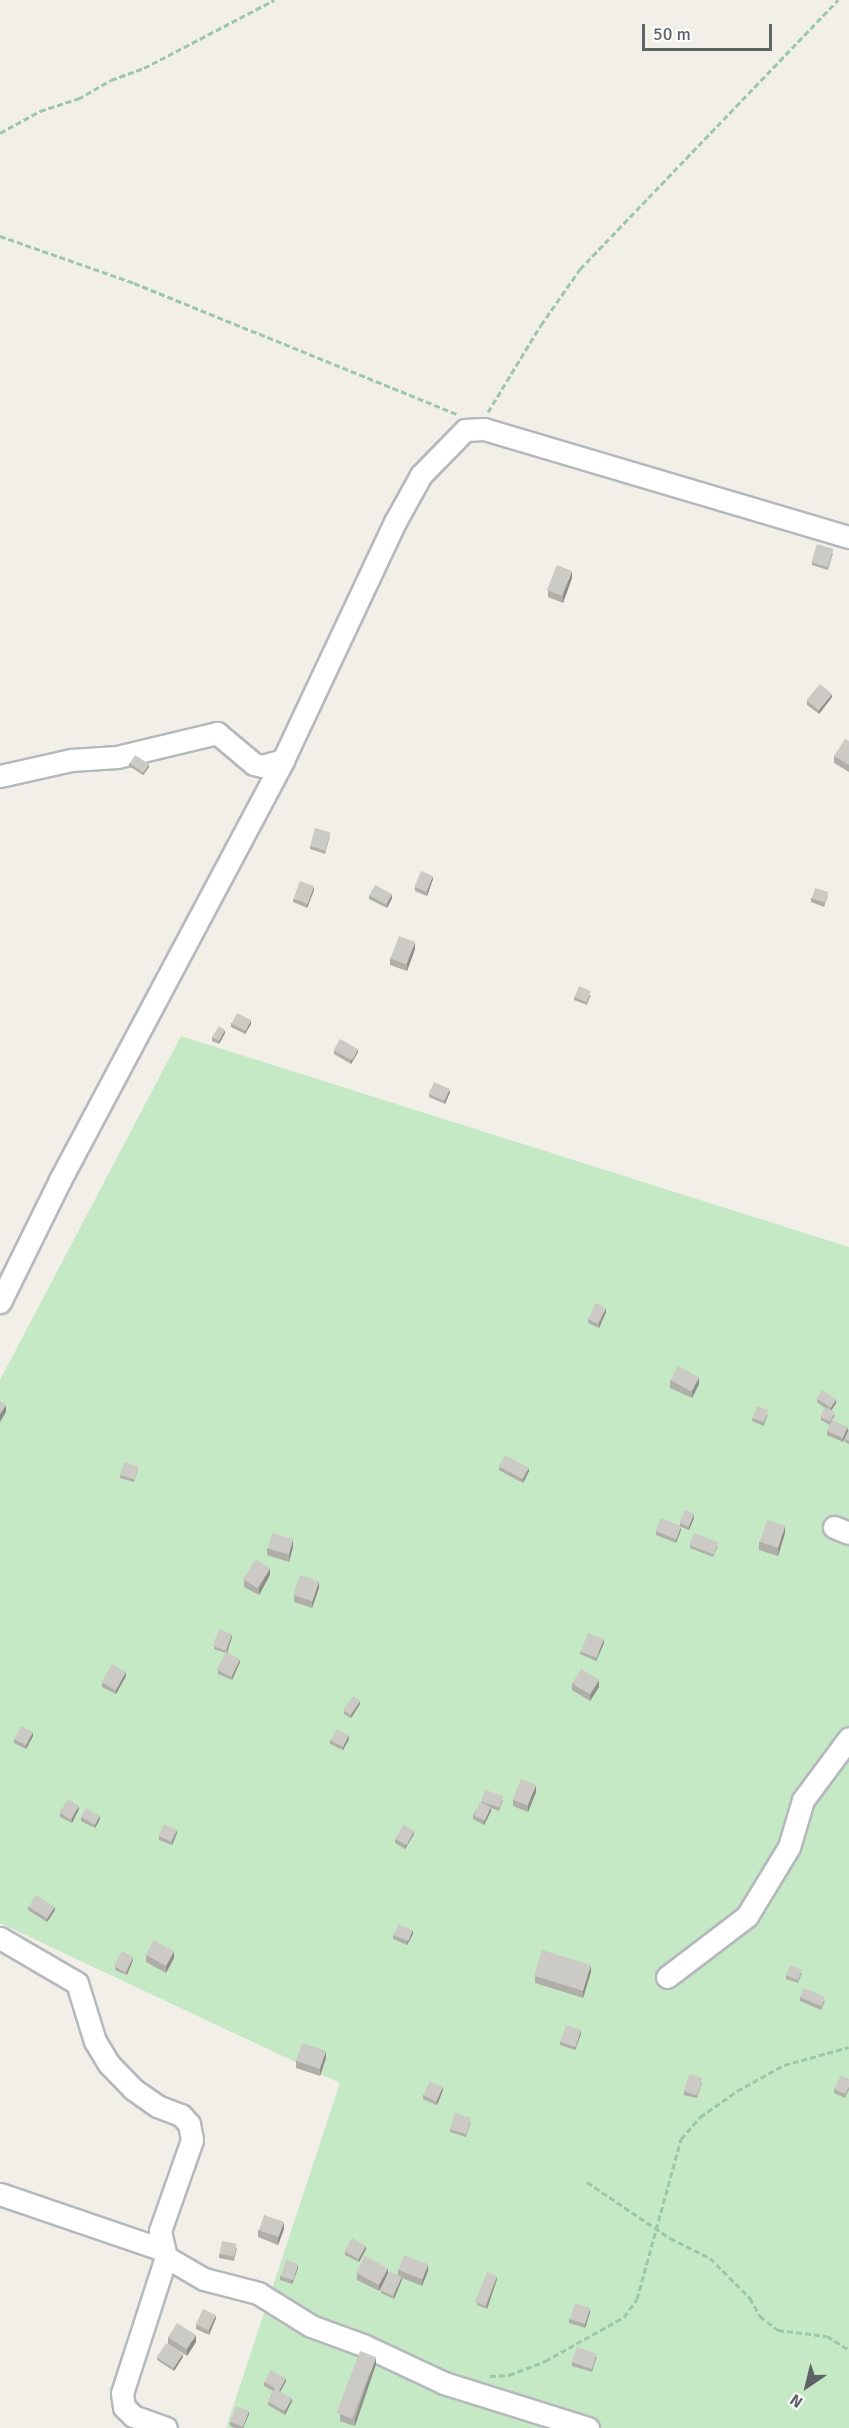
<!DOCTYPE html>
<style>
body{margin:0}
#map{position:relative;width:849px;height:2428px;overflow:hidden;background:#f1efe8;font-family:Signika,sans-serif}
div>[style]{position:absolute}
.green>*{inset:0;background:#c5e8c5}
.path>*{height:3px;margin-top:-1.5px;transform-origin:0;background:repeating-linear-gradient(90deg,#9cc7a9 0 6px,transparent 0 9px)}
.roads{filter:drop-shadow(2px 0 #b5b8bc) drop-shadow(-2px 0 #b5b8bc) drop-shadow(0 2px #b5b8bc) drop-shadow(0 -2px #b5b8bc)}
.minor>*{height:21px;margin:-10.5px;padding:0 10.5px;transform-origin:10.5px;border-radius:10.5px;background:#fff}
.wall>*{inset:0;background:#afaea9}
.shaded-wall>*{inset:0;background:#8f8d8a}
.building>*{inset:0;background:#cccac5;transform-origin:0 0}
span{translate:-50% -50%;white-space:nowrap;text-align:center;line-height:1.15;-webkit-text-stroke:5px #fff;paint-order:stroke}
.north{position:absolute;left:777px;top:2356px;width:60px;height:60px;-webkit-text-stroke:4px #fff;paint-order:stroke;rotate:215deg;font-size:16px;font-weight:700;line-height:24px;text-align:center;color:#5f6368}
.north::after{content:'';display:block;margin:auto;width:21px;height:27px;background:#5f6368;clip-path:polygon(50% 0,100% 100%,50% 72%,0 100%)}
.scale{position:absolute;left:642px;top:24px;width:130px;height:27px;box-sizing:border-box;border:3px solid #5f6368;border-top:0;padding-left:8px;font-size:18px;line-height:21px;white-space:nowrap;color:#5f6368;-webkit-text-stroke:4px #fff;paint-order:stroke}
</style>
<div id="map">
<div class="green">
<i style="clip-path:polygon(181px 1036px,849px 1247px,849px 2428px,226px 2428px,340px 2083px,0 1923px,0 1380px)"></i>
</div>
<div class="path">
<i style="left:0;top:133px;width:46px;rotate:-28.8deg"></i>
<i style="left:40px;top:111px;width:40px;rotate:-18deg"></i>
<i style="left:78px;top:99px;width:38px;rotate:-30deg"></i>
<i style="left:111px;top:80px;width:35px;rotate:-20deg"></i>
<i style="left:144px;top:68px;width:147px;rotate:-27.6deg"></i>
<i style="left:0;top:236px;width:142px;rotate:19.3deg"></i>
<i style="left:134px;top:283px;width:348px;rotate:22.1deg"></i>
<i style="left:488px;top:412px;width:102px;rotate:-58.7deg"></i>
<i style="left:541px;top:325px;width:68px;rotate:-55.1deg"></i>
<i style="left:580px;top:269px;width:373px;rotate:-46.2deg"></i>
<i style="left:587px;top:2182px;width:100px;rotate:34deg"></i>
<i style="left:670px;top:2238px;width:45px;rotate:26.6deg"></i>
<i style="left:710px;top:2258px;width:57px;rotate:45deg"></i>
<i style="left:750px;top:2298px;width:21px;rotate:61deg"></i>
<i style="left:760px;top:2316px;width:23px;rotate:38deg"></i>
<i style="left:778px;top:2330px;width:49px;rotate:7deg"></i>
<i style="left:827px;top:2336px;width:26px;rotate:32deg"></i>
<i style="left:490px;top:2376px;width:19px;rotate:-3deg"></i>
<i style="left:509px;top:2375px;width:39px;rotate:-21deg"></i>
<i style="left:545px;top:2361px;width:90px;rotate:-29.1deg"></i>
<i style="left:624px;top:2317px;width:22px;rotate:-54deg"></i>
<i style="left:637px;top:2299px;width:166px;rotate:-74.6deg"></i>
<i style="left:681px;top:2139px;width:29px;rotate:-49deg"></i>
<i style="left:700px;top:2117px;width:45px;rotate:-35.1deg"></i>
<i style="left:737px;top:2091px;width:54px;rotate:-29deg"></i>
<i style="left:784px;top:2065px;width:67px;rotate:-15.5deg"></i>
</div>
<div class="roads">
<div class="minor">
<i style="left:0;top:776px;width:73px;rotate:-12.7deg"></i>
<i style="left:71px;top:760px;width:46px;rotate:-3.7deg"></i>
<i style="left:117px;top:757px;width:103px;rotate:-13.5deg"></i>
<i style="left:217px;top:733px;width:48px;rotate:40deg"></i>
<i style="left:254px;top:764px;width:8px;rotate:14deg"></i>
<i style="left:262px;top:766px;width:22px;rotate:-16deg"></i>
<i style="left:0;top:1302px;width:136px;rotate:-63.8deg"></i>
<i style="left:60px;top:1180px;width:476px;rotate:-62deg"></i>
<i style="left:283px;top:760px;width:263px;rotate:-64.8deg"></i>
<i style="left:395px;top:522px;width:54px;rotate:-61deg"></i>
<i style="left:421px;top:475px;width:63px;rotate:-45.6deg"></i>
<i style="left:465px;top:430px;width:19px;rotate:-3deg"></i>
<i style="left:484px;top:429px;width:381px;rotate:16.5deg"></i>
<i style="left:834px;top:1527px;width:16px;rotate:22deg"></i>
<i style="left:0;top:1938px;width:89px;rotate:30.3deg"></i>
<i style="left:77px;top:1983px;width:61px;rotate:72.8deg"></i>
<i style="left:95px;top:2041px;width:27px;rotate:59deg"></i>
<i style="left:109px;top:2064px;width:35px;rotate:46deg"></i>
<i style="left:133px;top:2089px;width:29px;rotate:35deg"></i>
<i style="left:157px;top:2106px;width:26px;rotate:21deg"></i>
<i style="left:181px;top:2115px;width:12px;rotate:48deg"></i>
<i style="left:189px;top:2124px;width:16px;rotate:79deg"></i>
<i style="left:192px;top:2140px;width:96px;rotate:109.4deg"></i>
<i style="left:160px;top:2231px;width:27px;rotate:77deg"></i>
<i style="left:166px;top:2257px;width:143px;rotate:107.9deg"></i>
<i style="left:122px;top:2393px;width:14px;rotate:82deg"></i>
<i style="left:124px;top:2407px;width:13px;rotate:45deg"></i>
<i style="left:133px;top:2416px;width:35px;rotate:20deg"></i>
<i style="left:667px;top:1977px;width:101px;rotate:-37.3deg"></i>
<i style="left:747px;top:1916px;width:81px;rotate:-58.7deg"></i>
<i style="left:789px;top:1847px;width:49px;rotate:-73.4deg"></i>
<i style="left:803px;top:1800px;width:77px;rotate:-53.4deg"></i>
<i style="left:0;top:2194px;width:173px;rotate:18.9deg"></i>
<i style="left:166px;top:2257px;width:44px;rotate:30.1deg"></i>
<i style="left:204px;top:2279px;width:56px;rotate:14.5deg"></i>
<i style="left:258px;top:2293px;width:62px;rotate:31.9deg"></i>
<i style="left:311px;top:2326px;width:55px;rotate:20.1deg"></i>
<i style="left:363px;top:2345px;width:89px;rotate:25.1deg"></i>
<i style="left:444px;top:2383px;width:151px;rotate:17.4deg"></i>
</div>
</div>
<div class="wall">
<i style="clip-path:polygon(833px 553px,828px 570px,812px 565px,812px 562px)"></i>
<i style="clip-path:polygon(572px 578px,563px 603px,548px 597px,548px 590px)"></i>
<i style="clip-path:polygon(832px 697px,819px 714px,807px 705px,807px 701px)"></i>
<i style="clip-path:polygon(849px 741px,849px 772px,834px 763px,834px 756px)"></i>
<i style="clip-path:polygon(129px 763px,149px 767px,143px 775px,129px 766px)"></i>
<i style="clip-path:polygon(330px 836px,325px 854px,310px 849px,310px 846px)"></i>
<i style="clip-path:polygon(433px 879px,427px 896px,415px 891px,415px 887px)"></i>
<i style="clip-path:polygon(314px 890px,307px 908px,293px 902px,293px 899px)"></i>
<i style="clip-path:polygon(369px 895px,392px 898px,387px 908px,369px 899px)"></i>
<i style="clip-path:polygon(828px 896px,824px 907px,811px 902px,811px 898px)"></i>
<i style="clip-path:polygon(415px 949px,407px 971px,390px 965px,390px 958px)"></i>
<i style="clip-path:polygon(591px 995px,587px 1005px,574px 1000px,574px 997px)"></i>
<i style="clip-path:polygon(231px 1023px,251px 1024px,245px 1034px,231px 1027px)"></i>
<i style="clip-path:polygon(225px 1033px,219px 1044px,212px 1041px,212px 1037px)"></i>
<i style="clip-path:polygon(334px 1050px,358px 1052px,351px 1064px,334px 1054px)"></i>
<i style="clip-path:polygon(450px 1092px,445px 1104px,429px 1097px,429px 1094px)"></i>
<i style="clip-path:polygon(606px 1312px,599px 1328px,588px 1323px,588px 1319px)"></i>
<i style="clip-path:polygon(670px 1380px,699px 1384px,692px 1398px,670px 1388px)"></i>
<i style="clip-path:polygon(817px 1399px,836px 1403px,831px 1410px,835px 1416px,832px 1420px,848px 1431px,843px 1442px,827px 1435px,827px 1431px,830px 1425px,821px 1420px,821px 1417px,825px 1408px,817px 1402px)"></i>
<i style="clip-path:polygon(768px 1414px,764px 1426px,752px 1421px,752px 1418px)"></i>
<i style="clip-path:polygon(849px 1429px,849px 1444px,845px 1442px,845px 1439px)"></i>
<i style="clip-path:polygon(499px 1467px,529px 1471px,523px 1483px,499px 1470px)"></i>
<i style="clip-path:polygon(138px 1469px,134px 1482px,120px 1478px,120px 1475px)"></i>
<i style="clip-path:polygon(694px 1518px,689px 1530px,681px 1527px,676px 1543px,656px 1535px,656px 1531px,680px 1525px,680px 1523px)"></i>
<i style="clip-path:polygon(785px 1533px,778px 1556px,759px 1550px,759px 1542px)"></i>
<i style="clip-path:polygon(690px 1545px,718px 1546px,713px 1557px,690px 1548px)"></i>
<i style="clip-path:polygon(293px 1547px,289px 1562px,267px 1555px,267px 1548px)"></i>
<i style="clip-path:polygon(270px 1575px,259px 1595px,244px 1587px,244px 1580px)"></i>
<i style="clip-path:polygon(319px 1588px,312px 1608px,294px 1602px,294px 1595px)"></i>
<i style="clip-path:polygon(232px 1637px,227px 1652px,240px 1662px,232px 1680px,218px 1674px,218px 1670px,226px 1653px,214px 1649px,214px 1646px)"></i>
<i style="clip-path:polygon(604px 1643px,596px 1661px,580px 1654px,580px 1651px)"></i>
<i style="clip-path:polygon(126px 1676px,116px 1694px,102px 1687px,102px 1683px)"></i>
<i style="clip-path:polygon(572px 1683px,599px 1687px,590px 1701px,572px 1690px)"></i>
<i style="clip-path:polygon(360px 1704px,351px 1718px,344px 1714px,344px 1711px)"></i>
<i style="clip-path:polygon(33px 1736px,26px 1749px,14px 1743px,14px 1739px)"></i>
<i style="clip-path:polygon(349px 1739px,343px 1750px,330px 1744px,330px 1740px)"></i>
<i style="clip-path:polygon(536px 1792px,528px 1812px,513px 1806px,513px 1799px)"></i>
<i style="clip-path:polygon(503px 1800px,499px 1811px,491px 1808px,491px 1811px,484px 1825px,473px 1819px,473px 1815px,481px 1803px,481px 1801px)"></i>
<i style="clip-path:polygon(79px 1809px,72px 1823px,60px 1817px,60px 1813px)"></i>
<i style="clip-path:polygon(81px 1817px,100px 1819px,95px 1828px,81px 1821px)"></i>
<i style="clip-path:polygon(177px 1833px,172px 1845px,159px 1840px,159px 1836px)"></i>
<i style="clip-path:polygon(414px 1834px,405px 1849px,395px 1843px,395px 1839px)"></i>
<i style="clip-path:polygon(28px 1907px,55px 1910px,47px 1922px,28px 1910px)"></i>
<i style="clip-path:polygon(413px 1934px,407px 1945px,393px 1939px,393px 1935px)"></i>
<i style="clip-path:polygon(146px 1955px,174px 1958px,166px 1973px,146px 1962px)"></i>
<i style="clip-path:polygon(133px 1960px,127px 1975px,115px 1970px,115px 1966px)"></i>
<i style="clip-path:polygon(591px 1972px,583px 1998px,535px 1983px,535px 1976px)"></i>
<i style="clip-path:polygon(802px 1973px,798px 1983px,786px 1979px,786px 1975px)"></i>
<i style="clip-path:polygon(800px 1997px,825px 2001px,821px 2010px,800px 2001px)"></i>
<i style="clip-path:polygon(581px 2034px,575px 2050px,560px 2045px,560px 2042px)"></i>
<i style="clip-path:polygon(326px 2058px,320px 2076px,296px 2068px,296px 2061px)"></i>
<i style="clip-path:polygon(849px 2079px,849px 2090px,845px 2098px,834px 2093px,834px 2089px)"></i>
<i style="clip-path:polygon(702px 2082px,697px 2098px,684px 2095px,684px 2091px)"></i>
<i style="clip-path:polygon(443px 2090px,437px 2105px,423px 2099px,423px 2095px)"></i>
<i style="clip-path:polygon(471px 2122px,466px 2137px,450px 2132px,450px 2129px)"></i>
<i style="clip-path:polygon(284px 2229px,278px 2245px,258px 2237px,258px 2230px)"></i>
<i style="clip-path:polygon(237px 2248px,234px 2261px,219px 2258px,219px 2254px)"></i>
<i style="clip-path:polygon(366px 2249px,359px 2262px,345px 2255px,345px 2251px)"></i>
<i style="clip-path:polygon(298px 2268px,292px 2284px,280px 2280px,280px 2276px)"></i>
<i style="clip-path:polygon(398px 2270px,428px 2271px,422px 2286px,402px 2278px,394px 2299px,381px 2293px,381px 2290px,398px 2275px)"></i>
<i style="clip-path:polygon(357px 2273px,388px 2275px,379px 2291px,357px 2280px)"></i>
<i style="clip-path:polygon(497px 2279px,487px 2309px,477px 2305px,477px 2302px)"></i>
<i style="clip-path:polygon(590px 2312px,585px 2328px,569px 2323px,569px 2319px)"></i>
<i style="clip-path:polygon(216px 2318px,209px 2335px,196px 2329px,196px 2325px)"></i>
<i style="clip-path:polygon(168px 2337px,196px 2342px,187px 2356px,168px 2344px)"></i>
<i style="clip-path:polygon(157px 2357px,183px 2357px,174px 2371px,157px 2360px)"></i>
<i style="clip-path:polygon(597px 2357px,592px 2372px,572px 2366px,572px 2362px)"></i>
<i style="clip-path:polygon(376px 2364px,355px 2426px,340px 2421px,340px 2414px)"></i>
<i style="clip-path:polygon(286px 2381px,280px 2392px,292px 2401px,285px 2415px,268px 2405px,268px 2402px,273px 2391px,264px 2386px,264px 2382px)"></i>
<i style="clip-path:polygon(249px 2414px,243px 2428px,235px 2428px,230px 2426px,230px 2422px)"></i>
</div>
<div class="shaded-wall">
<i style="clip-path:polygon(572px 571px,572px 578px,563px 603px,563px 595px)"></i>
<i style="clip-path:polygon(832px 694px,832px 697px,819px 714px,819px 710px)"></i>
<i style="clip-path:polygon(149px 764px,149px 767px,143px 775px,143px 772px)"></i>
<i style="clip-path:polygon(433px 876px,433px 879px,427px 896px,427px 892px)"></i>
<i style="clip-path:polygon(314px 886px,314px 890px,307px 908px,307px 904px)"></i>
<i style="clip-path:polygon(392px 894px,392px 898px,387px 908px,387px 904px)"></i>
<i style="clip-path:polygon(415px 942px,415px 949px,407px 971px,407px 964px)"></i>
<i style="clip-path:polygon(251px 1020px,251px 1024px,245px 1034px,245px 1031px)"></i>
<i style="clip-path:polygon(225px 1030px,225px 1033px,219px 1044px,219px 1041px)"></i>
<i style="clip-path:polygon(358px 1049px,358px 1052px,351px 1064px,351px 1060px)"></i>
<i style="clip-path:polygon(450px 1089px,450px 1092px,445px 1104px,445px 1101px)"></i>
<i style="clip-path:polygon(606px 1308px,606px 1312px,599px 1328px,599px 1324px)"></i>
<i style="clip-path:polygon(699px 1377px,699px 1384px,692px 1398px,692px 1391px)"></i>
<i style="clip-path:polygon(836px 1399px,836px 1403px,831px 1411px,831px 1408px)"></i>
<i style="clip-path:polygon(6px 1405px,6px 1412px,0 1422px,0 1414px)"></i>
<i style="clip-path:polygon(848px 1427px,848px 1431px,843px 1442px,843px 1439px)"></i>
<i style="clip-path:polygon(529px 1468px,529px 1471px,523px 1483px,523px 1479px)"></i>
<i style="clip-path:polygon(694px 1514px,694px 1518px,689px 1530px,689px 1527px)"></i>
<i style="clip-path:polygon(681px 1526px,681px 1530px,676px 1543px,676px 1540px)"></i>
<i style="clip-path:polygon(785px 1526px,785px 1533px,778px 1556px,778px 1549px)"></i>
<i style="clip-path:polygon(293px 1539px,293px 1547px,289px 1562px,289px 1555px)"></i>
<i style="clip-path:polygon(270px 1568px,270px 1575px,259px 1595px,259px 1588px)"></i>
<i style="clip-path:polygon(319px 1581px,319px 1588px,312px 1608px,312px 1601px)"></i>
<i style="clip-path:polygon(232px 1634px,232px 1637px,227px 1653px,227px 1650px)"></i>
<i style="clip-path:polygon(604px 1639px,604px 1643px,596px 1661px,596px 1657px)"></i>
<i style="clip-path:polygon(240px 1659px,240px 1662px,232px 1680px,232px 1676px)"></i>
<i style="clip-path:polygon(126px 1672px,126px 1676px,116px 1694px,116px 1691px)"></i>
<i style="clip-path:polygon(599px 1680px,599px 1687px,590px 1701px,590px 1694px)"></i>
<i style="clip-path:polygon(360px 1701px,360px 1704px,351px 1718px,351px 1715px)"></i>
<i style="clip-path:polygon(33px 1732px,33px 1736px,26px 1749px,26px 1746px)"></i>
<i style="clip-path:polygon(349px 1735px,349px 1739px,343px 1750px,343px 1747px)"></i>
<i style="clip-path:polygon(536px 1785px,536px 1792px,528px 1812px,528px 1805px)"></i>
<i style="clip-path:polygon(79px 1806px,79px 1809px,72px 1823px,72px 1819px)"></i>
<i style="clip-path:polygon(491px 1807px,491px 1811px,484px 1825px,484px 1821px)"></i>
<i style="clip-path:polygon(100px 1816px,100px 1819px,95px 1828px,95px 1825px)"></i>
<i style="clip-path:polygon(177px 1830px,177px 1833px,172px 1845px,172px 1842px)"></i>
<i style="clip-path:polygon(414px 1831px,414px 1834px,405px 1849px,405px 1845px)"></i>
<i style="clip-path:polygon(55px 1907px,55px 1910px,47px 1922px,47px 1919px)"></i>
<i style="clip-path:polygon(413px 1930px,413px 1934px,407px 1945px,407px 1942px)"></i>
<i style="clip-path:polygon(174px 1951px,174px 1958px,166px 1973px,166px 1966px)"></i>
<i style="clip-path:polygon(133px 1957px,133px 1960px,127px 1975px,127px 1972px)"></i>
<i style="clip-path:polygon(591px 1965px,591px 1972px,583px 1998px,583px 1991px)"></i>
<i style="clip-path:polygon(581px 2030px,581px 2034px,575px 2050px,575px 2047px)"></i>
<i style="clip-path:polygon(326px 2051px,326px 2058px,320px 2076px,320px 2069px)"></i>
<i style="clip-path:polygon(443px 2087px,443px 2090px,437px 2105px,437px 2101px)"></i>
<i style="clip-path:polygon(284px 2222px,284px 2229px,278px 2245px,278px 2238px)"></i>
<i style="clip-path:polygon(366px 2246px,366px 2249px,359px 2262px,359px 2259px)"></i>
<i style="clip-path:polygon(298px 2264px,298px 2268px,292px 2284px,292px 2281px)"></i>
<i style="clip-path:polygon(428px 2264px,428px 2271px,422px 2286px,422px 2279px)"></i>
<i style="clip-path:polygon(388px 2268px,388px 2275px,379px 2291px,379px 2284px)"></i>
<i style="clip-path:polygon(497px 2276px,497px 2279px,487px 2309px,487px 2305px)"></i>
<i style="clip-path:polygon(402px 2277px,402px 2280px,394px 2299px,394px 2295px)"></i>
<i style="clip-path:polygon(590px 2308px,590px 2312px,585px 2328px,585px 2324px)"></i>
<i style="clip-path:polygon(216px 2315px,216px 2318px,209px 2335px,209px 2331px)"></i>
<i style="clip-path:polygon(196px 2335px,196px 2342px,187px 2356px,187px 2349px)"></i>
<i style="clip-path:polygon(183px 2354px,183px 2357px,174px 2371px,174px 2368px)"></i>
<i style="clip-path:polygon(376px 2357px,376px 2364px,355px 2426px,355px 2419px)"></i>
<i style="clip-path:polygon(286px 2378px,286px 2381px,279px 2394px,279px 2391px)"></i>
<i style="clip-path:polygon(292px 2398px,292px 2401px,285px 2415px,285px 2411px)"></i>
<i style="clip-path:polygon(249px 2411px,249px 2414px,243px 2428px,242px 2428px)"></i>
</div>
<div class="building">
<i style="left:817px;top:544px;width:17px;height:19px;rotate:17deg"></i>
<i style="left:557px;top:565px;width:16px;height:27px;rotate:22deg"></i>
<i style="left:820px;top:684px;width:16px;height:21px;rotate:40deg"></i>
<i style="clip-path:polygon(845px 739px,849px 741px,849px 765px,834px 756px)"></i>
<i style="left:135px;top:755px;width:17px;height:10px;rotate:33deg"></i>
<i style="left:315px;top:828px;width:16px;height:19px;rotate:15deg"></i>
<i style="left:421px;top:871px;width:13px;height:17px;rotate:23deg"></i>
<i style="left:300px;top:881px;width:15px;height:19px;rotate:20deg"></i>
<i style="left:375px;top:885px;width:19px;height:12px;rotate:28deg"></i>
<i style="left:815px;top:888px;width:14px;height:11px;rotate:17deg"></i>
<i style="left:399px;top:936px;width:17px;height:24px;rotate:21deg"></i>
<i style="left:579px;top:986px;width:13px;height:12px;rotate:23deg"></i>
<i style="left:237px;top:1013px;width:16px;height:12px;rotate:27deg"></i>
<i style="clip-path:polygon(219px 1026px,225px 1030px,219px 1041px,212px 1037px)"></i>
<i style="left:340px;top:1039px;width:21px;height:13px;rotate:29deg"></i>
<i style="left:434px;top:1082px;width:17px;height:13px;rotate:24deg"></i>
<i style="left:596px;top:1303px;width:11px;height:18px;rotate:27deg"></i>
<i style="left:678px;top:1366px;width:24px;height:16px;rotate:28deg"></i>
<i style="left:822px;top:1390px;width:17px;height:10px;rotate:33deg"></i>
<i style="clip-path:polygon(0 1401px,6px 1405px,0 1414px)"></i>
<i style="left:757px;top:1406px;width:12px;height:13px;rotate:20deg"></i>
<i style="left:825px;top:1407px;width:11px;height:11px;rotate:27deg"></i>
<i style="left:832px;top:1420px;width:17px;height:12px;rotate:24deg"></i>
<i style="clip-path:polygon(849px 1429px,849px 1441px,845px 1439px)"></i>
<i style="left:505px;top:1455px;width:27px;height:13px;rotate:28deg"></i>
<i style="left:124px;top:1462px;width:15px;height:14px;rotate:16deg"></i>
<i style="left:685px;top:1510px;width:10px;height:14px;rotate:24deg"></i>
<i style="left:661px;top:1518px;width:22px;height:14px;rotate:22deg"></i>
<i style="left:767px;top:1520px;width:19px;height:23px;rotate:18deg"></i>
<i style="left:272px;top:1533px;width:22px;height:16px;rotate:16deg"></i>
<i style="left:694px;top:1533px;width:26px;height:13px;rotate:21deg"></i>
<i style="left:256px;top:1559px;width:17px;height:24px;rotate:33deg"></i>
<i style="left:300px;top:1575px;width:20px;height:21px;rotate:18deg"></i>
<i style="left:219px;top:1629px;width:14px;height:18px;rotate:21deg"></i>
<i style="left:588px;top:1633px;width:17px;height:20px;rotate:21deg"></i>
<i style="left:226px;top:1652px;width:16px;height:20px;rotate:27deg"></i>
<i style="left:112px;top:1664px;width:16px;height:21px;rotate:30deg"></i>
<i style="left:581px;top:1669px;width:21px;height:17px;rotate:31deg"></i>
<i style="left:353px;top:1696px;width:9px;height:17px;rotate:36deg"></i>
<i style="left:21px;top:1726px;width:13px;height:15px;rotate:27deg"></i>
<i style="left:336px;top:1729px;width:14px;height:13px;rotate:25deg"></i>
<i style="left:521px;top:1779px;width:16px;height:22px;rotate:22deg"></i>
<i style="left:485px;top:1790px;width:19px;height:12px;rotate:18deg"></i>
<i style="left:68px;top:1799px;width:13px;height:16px;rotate:32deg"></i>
<i style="left:480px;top:1802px;width:12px;height:15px;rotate:24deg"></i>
<i style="left:86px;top:1808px;width:16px;height:10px;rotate:30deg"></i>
<i style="left:164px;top:1824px;width:14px;height:13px;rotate:25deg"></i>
<i style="left:403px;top:1825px;width:13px;height:16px;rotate:29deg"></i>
<i style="left:36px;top:1895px;width:22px;height:14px;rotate:32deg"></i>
<i style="left:398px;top:1924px;width:16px;height:12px;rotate:22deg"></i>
<i style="left:154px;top:1940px;width:23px;height:17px;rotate:29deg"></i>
<i style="left:542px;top:1950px;width:51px;height:27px;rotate:17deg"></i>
<i style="left:122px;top:1951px;width:13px;height:17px;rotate:29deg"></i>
<i style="left:790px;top:1965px;width:13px;height:11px;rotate:23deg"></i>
<i style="left:804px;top:1988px;width:23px;height:10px;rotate:23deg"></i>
<i style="left:566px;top:2025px;width:16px;height:18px;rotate:18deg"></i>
<i style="left:302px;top:2043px;width:25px;height:19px;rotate:18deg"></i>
<i style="left:689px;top:2074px;width:14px;height:18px;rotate:17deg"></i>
<i style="clip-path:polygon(841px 2075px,849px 2079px,849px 2087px,845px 2094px,834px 2089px)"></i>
<i style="left:430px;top:2081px;width:14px;height:16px;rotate:25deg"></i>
<i style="left:455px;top:2113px;width:17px;height:17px;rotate:17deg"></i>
<i style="left:264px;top:2215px;width:21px;height:16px;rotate:19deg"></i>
<i style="left:352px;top:2238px;width:16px;height:15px;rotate:30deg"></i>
<i style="left:222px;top:2241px;width:15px;height:13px;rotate:11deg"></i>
<i style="left:404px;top:2255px;width:26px;height:16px;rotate:21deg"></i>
<i style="left:365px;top:2256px;width:26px;height:19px;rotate:28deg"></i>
<i style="left:286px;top:2260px;width:13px;height:17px;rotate:18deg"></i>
<i style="left:389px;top:2271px;width:14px;height:21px;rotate:25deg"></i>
<i style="left:487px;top:2272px;width:11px;height:32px;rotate:22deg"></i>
<i style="left:575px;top:2303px;width:16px;height:17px;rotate:18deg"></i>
<i style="left:203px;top:2309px;width:14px;height:17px;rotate:25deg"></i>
<i style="left:177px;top:2323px;width:22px;height:17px;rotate:32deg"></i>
<i style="left:166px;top:2343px;width:20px;height:17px;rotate:33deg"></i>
<i style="left:577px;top:2347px;width:21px;height:16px;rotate:19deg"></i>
<i style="left:360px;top:2351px;width:17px;height:66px;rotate:21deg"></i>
<i style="clip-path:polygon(271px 2370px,286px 2378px,279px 2391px,292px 2398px,285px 2411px,268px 2402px,275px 2388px,264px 2382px)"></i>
<i style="left:236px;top:2406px;width:14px;height:17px;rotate:21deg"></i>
</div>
<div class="north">N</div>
<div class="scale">50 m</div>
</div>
